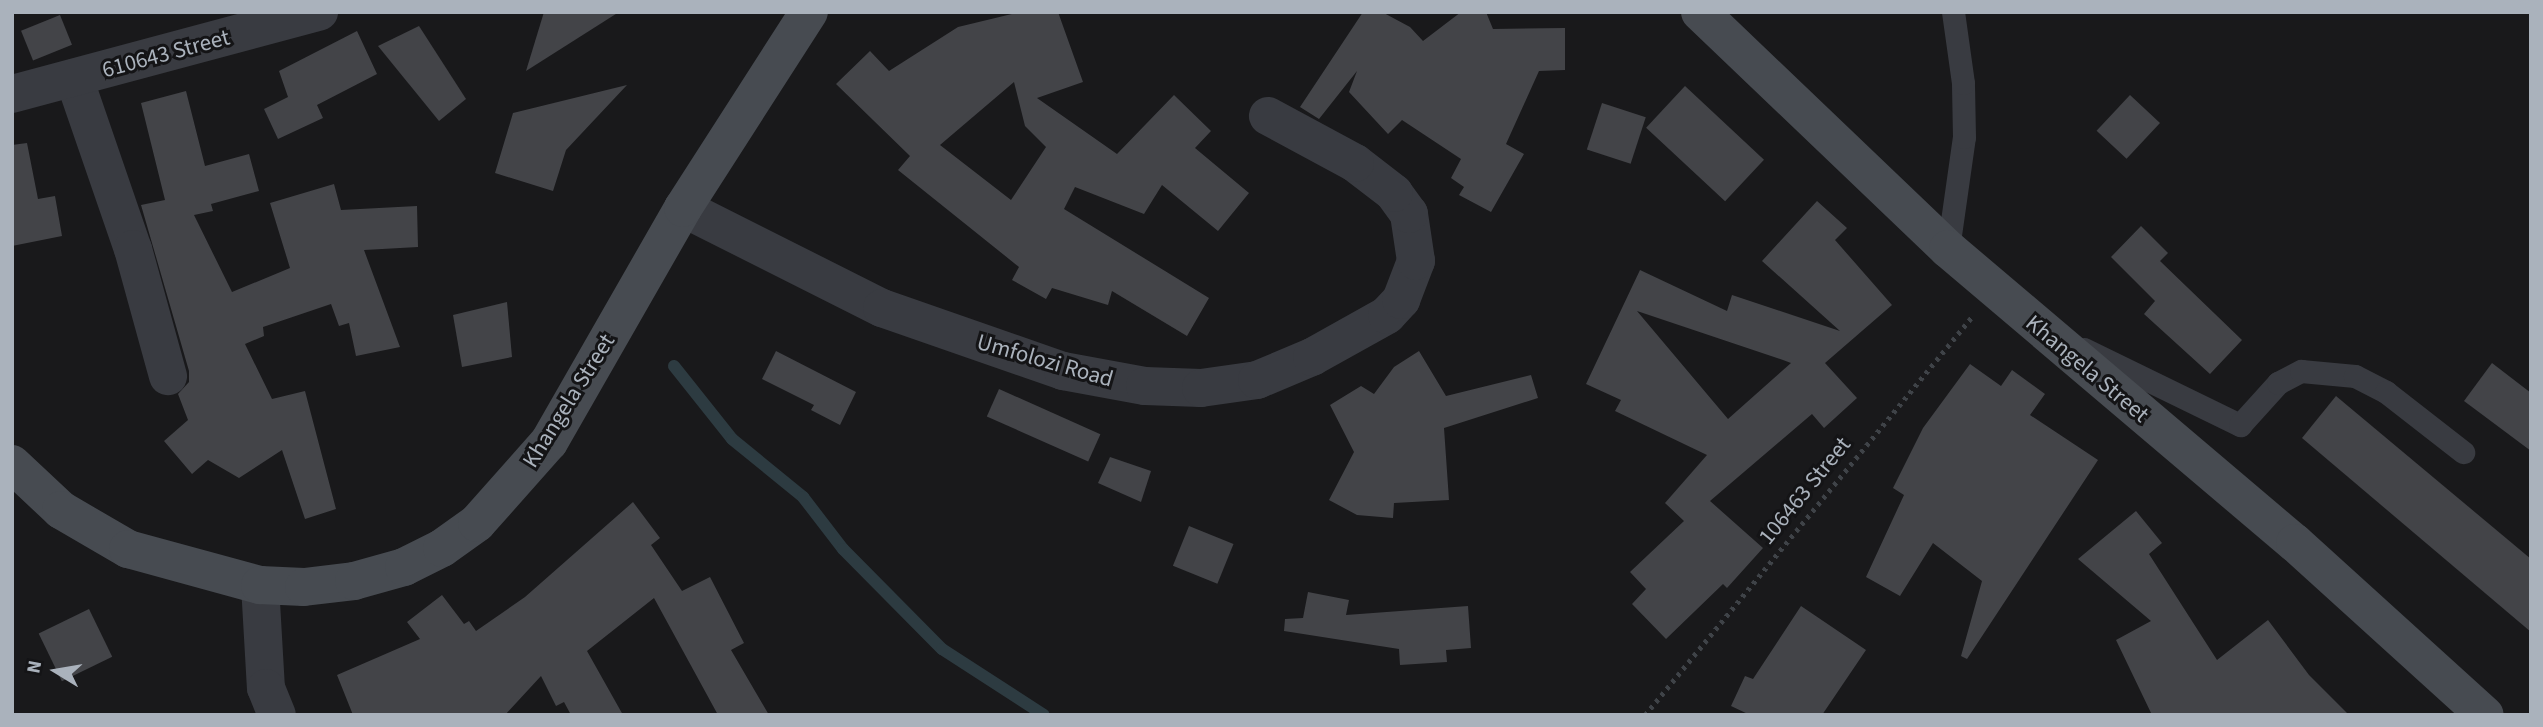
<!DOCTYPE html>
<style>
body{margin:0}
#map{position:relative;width:2543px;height:727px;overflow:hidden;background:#19191b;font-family:"Source Sans 3",sans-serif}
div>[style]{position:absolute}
.stream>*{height:12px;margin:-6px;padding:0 6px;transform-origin:6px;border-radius:6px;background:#2d3b41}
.building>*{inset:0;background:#434448;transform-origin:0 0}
.path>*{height:4.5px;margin-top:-2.25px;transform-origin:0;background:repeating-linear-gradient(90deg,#3f4348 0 3.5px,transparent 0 8.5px)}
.lane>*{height:23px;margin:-11.5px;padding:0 11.5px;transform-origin:11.5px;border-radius:11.5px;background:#393b41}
.street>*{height:38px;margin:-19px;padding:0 19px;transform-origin:19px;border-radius:19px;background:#393b41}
.secondary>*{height:38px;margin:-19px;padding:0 19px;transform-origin:19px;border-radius:19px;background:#474b51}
span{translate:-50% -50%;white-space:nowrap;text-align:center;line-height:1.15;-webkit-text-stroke:6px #141416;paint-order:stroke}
.street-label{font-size:23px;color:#aab2bc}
.frame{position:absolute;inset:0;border:14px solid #aab2bc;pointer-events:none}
.north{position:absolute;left:21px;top:636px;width:70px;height:70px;-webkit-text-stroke:5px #141416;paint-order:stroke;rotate:281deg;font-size:19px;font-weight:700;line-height:28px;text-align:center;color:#aab2bc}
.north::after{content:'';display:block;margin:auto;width:24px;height:32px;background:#aab2bc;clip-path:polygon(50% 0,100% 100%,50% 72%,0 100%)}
</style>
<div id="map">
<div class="stream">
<i style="left:674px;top:366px;width:93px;rotate:51.5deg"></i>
<i style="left:732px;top:439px;width:92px;rotate:39.2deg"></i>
<i style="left:803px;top:497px;width:66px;rotate:52.4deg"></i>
<i style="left:843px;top:549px;width:141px;rotate:45.3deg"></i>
<i style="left:942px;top:649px;width:121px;rotate:32.9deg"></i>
</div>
<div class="building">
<i style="clip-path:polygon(544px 12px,619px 12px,526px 71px)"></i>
<i style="clip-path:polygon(evenodd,1020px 12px,1058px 12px,1083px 82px,1037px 98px,1117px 154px,1174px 95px,1211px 131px,1195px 148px,1249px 193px,1218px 231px,1162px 185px,1144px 214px,1075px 187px,1064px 209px,1209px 298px,1187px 336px,1112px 291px,1108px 305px,1052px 288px,1046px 299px,1012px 280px,1019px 267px,898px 170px,910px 156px,836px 84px,870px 51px,889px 71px,958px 27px,1020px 12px,1014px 82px,1025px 126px,1046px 147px,1011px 200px,940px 145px,1014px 82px)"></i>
<i style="clip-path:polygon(1363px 12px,1382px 12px,1410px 27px,1423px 41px,1461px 12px,1486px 12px,1493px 29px,1565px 28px,1565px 70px,1539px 71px,1506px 144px,1524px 154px,1491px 212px,1459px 195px,1464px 187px,1451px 178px,1461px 159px,1402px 120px,1388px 134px,1349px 92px,1357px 71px,1319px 119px,1300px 107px)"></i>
<i style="left:60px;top:15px;width:32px;height:42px;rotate:68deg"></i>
<i style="clip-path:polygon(419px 26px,466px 99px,439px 121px,378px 46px)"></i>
<i style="clip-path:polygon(357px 31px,377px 74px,317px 105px,323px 118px,278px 139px,264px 109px,288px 97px,279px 71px)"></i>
<i style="clip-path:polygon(627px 85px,566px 150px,553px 191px,495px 173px,513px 113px)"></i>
<i style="left:1685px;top:86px;width:108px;height:57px;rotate:43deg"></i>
<i style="clip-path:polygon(186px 91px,205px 166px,249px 154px,259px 191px,211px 204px,213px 211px,194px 215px,232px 292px,290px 268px,270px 203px,334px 184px,341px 210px,417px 206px,418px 247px,364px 250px,400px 347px,356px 356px,349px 323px,339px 326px,331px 304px,263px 327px,264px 336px,245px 344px,272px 399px,305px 391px,336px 509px,305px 519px,282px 450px,239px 478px,208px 460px,192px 474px,164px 441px,188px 420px,178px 394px,189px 382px,189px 371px,141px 205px,165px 200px,141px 103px)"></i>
<i style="left:2130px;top:95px;width:41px;height:49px;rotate:43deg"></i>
<i style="left:1602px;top:103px;width:46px;height:49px;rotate:18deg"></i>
<i style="clip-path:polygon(27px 143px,38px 199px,55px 196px,62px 236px,12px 246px,12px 145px)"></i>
<i style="clip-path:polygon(evenodd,1817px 201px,1847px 228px,1835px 240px,1892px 305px,1825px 363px,1857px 398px,1824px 428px,1812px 414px,1710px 501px,1763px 548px,1727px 588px,1723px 584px,1666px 639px,1632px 604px,1646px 589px,1630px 572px,1684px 521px,1665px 503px,1707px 455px,1615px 411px,1621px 400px,1586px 384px,1640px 270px,1727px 311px,1732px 295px,1840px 331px,1762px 261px,1817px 201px,1637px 311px,1783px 360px,1791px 363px,1728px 419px,1637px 311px)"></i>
<i style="clip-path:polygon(2141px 226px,2168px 253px,2160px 261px,2242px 340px,2210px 374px,2144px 314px,2155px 301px,2111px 257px)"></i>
<i style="clip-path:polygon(507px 302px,512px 357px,462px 367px,453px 315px)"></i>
<i style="clip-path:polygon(776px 351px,856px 392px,840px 425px,811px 410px,814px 405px,762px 379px)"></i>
<i style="clip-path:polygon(1419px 351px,1446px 396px,1531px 375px,1538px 398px,1444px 428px,1449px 500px,1394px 503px,1393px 518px,1357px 515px,1329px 500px,1354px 452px,1330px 405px,1361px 386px,1374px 394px,1394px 367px)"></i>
<i style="clip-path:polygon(2492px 363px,2531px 393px,2531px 451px,2464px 401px)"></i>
<i style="clip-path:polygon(1970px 364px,2001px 386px,2012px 370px,2045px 394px,2030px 415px,2098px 460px,1967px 659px,1961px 656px,1982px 581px,1933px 543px,1900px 596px,1866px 577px,1904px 495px,1893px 488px,1923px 428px)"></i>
<i style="left:999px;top:389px;width:111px;height:30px;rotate:24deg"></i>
<i style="clip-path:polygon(2336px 396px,2531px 559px,2531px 632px,2302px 438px)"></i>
<i style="clip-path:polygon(1110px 457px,1151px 471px,1141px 502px,1098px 483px)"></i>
<i style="clip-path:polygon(633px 502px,660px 538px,651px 545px,682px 591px,710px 577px,744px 643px,731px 650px,769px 715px,718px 715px,654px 598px,587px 651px,623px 715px,571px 715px,564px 702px,556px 706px,541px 676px,505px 715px,353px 715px,337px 675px,420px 639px,407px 622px,442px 595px,464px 624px,469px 621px,476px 631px,525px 597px)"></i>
<i style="clip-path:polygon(2136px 511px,2162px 543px,2149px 554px,2217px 660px,2268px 620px,2309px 675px,2349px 715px,2152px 715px,2116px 640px,2151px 621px,2078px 559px)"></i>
<i style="left:1189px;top:526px;width:48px;height:43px;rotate:22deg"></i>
<i style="clip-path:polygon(1308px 592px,1349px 600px,1346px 615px,1468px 606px,1471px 648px,1446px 650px,1447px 662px,1400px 665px,1399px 649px,1284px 631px,1285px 619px,1303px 618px)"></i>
<i style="clip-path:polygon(1801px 606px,1866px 650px,1822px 715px,1750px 715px,1731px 706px,1745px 676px,1753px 679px)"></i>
<i style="left:89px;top:609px;width:53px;height:56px;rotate:64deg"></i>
</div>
<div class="path">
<i style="left:1645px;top:715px;width:514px;rotate:-50.61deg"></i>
</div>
<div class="lane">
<i style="left:1948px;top:249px;width:113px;rotate:-81.9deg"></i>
<i style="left:1964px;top:137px;width:54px;rotate:-91.1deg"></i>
<i style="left:1963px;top:83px;width:72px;rotate:-98deg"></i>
<i style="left:2084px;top:349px;width:174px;rotate:26deg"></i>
<i style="left:2240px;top:425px;width:57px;rotate:-47.9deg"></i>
<i style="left:2278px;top:383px;width:26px;rotate:-28deg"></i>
<i style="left:2301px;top:371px;width:54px;rotate:5.3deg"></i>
<i style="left:2355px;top:376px;width:35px;rotate:27deg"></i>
<i style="left:2386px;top:392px;width:98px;rotate:37.9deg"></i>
</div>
<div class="street">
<i style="left:74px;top:78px;width:181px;rotate:71deg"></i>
<i style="left:133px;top:249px;width:132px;rotate:74.6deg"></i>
<i style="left:12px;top:94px;width:318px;rotate:-15deg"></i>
<i style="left:683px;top:208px;width:223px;rotate:26.7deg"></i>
<i style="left:882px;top:308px;width:192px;rotate:19.2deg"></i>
<i style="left:1063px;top:371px;width:83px;rotate:10.4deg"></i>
<i style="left:1145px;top:386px;width:56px;rotate:2deg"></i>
<i style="left:1201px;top:388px;width:57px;rotate:-8.1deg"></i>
<i style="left:1257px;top:380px;width:60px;rotate:-22.7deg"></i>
<i style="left:1312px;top:357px;width:86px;rotate:-29.2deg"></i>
<i style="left:1387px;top:315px;width:21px;rotate:-47deg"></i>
<i style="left:1401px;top:300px;width:42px;rotate:-69deg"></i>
<i style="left:1416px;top:261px;width:48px;rotate:-98.5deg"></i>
<i style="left:1409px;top:214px;width:26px;rotate:-126deg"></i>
<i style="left:1394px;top:193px;width:49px;rotate:-142.4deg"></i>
<i style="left:1355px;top:163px;width:99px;rotate:-151.6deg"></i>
<i style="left:260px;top:585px;width:103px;rotate:86.7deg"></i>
<i style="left:266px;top:688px;width:29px;rotate:68deg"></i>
</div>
<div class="secondary">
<i style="left:1700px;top:12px;width:343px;rotate:43.7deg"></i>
<i style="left:1948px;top:249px;width:455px;rotate:40.3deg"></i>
<i style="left:2295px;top:543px;width:256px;rotate:42.2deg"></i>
<i style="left:12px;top:464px;width:67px;rotate:43.2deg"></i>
<i style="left:61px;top:510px;width:78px;rotate:30.2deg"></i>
<i style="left:128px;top:549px;width:137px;rotate:15.3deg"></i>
<i style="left:260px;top:585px;width:44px;rotate:2.6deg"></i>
<i style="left:304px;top:587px;width:50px;rotate:-6.8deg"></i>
<i style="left:354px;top:581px;width:52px;rotate:-15.6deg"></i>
<i style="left:404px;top:567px;width:42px;rotate:-26.6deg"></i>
<i style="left:442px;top:548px;width:43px;rotate:-35.5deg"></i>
<i style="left:477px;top:523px;width:108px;rotate:-48.4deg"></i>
<i style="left:549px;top:442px;width:270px;rotate:-60.2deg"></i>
<i style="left:683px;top:208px;width:233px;rotate:-57.3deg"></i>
</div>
<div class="street-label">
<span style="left:166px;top:54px;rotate:-15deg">610643 Street</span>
<span style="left:1045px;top:361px;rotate:16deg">Umfolozi Road</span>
<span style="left:2087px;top:369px;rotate:40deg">Khangela Street</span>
<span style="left:569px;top:401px;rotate:-58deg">Khangela Street</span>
<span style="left:1805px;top:491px;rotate:-51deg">106463 Street</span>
</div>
<div class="frame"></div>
<div class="north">N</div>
</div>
